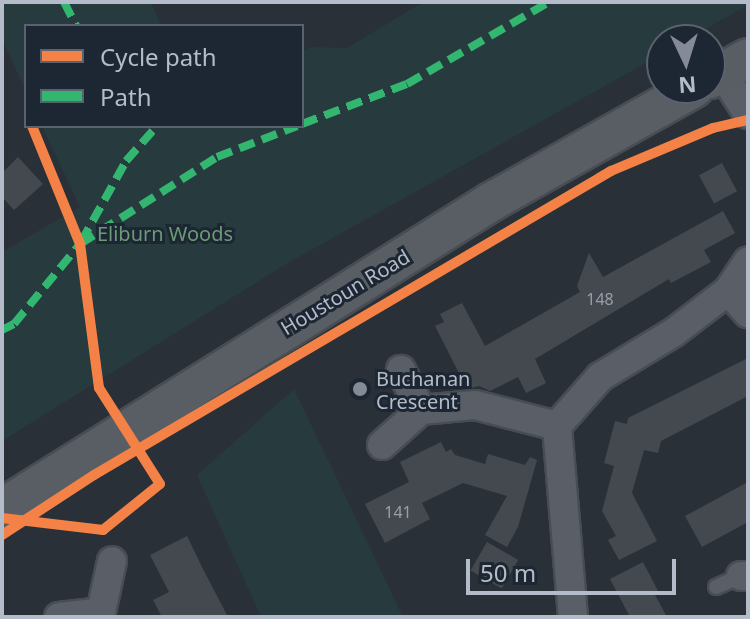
<!DOCTYPE html>
<style>
body{margin:0}
#map{position:relative;width:750px;height:619px;overflow:hidden;background:#2a3038;font-family:"Noto Sans",sans-serif}
div>[style]{position:absolute}
.green>*{inset:0;background:#273a3e}
.building>*{inset:0;background:#444950;transform-origin:0 0}
.roads{filter:drop-shadow(2px 0 #484c53) drop-shadow(-2px 0 #484c53) drop-shadow(0 2px #484c53) drop-shadow(0 -2px #484c53)}
.lane>*{height:14px;margin:-7px;padding:0 7px;transform-origin:7px;border-radius:7px;background:#5a5e66}
.street>*{height:28px;margin:-14px;padding:0 14px;transform-origin:14px;border-radius:14px;background:#5a5e66}
.secondary>*{height:38px;margin:-19px;padding:0 19px;transform-origin:19px;border-radius:19px;background:#595d64}
.quiet>*{height:8px;margin-top:-4px;transform-origin:0;background:repeating-linear-gradient(90deg,#33b770 0 16px,transparent 0 24px)}
.cycleway>*{height:10px;margin:-5px;padding:0 5px;transform-origin:5px;border-radius:5px;background:#f48246}
.dots>*{width:22px;height:22px;translate:-50% -50%;box-sizing:border-box;border:4px solid #1d2633;border-radius:50%}
span{translate:-50% -50%;white-space:nowrap;text-align:center;line-height:1.15;-webkit-text-stroke:6px #1d2633;paint-order:stroke}
.number-label{font-size:16px;color:#989fab}
.number-label span{-webkit-text-stroke-width:0}
.park-label{font-size:20px;color:#6b9a76}
.street-label{font-size:20px;color:#b4bcc9}
.poi-label{font-size:20px;color:#b4bcc9}
.left{translate:0 -50%;text-align:left}
.frame{position:absolute;inset:0;border:4px solid #b4bcc9;pointer-events:none}
.legend{position:absolute;left:24px;top:24px;width:280px;height:104px;box-sizing:border-box;background:#1d2633;border:2px solid #59626f;margin:0;padding:10px 14px;list-style:none;font-size:24px;color:#b4bcc9}
.legend li{display:flex;align-items:center;gap:16px;height:40px}
.legend b{width:40px;border:2px solid #59626f}
.north{position:absolute;left:646px;top:24px;width:80px;height:80px;box-sizing:border-box;background:#1d2633;border:2px solid #59626f;border-radius:50%;rotate:176deg;font-size:22px;font-weight:700;line-height:32px;text-align:center;color:#b4bcc9}
.north::after{content:'';display:block;margin:auto;width:28px;height:36px;background:#848b96;clip-path:polygon(50% 0,100% 100%,50% 72%,0 100%)}
.scale{position:absolute;left:466px;top:559px;width:210px;height:36px;box-sizing:border-box;border:4px solid #b4bcc9;border-top:0;padding-left:10px;font-size:24px;line-height:28px;white-space:nowrap;color:#b4bcc9;-webkit-text-stroke:6px #1d2633;paint-order:stroke}
</style>
<div id="map">
<div class="green">
<i style="clip-path:polygon(2px 2px,151px 2px,161px 26px,26px 26px,26px 91px,2px 39px)"></i>
<i style="clip-path:polygon(423px 2px,748px 2px,748px 5px,686px 40px,662px 40px,662px 54px,286px 264px,2px 441px,2px 252px,80px 207px,42px 126px,302px 126px,302px 52px,311px 47px,347px 48px)"></i>
<i style="clip-path:polygon(294px 389px,403px 617px,261px 617px,197px 475px)"></i>
</div>
<div class="building">
<i style="clip-path:polygon(18px 157px,43px 184px,14px 210px,2px 197px,2px 173px)"></i>
<i style="left:722px;top:163px;width:32px;height:26px;rotate:62deg"></i>
<i style="clip-path:polygon(723px 211px,735px 233px,704px 250px,711px 262px,671px 283px,669px 279px,535px 359px,546px 383px,526px 393px,518px 377px,490px 391px,479px 386px,467px 389px,435px 326px,444px 322px,440px 314px,462px 303px,485px 346px,580px 292px,577px 286px,589px 253px,603px 277px)"></i>
<i style="clip-path:polygon(748px 358px,748px 396px,661px 441px,658px 453px,644px 450px,632px 493px,657px 541px,619px 560px,608px 540px,616px 536px,602px 511px,614px 466px,604px 463px,615px 421px,627px 424px,628px 418px)"></i>
<i style="clip-path:polygon(441px 442px,446px 452px,451px 449px,455px 455px,485px 464px,488px 454px,525px 465px,530px 457px,537px 460px,518px 527px,507px 547px,485px 535px,507px 496px,463px 483px,422px 503px,430px 519px,385px 543px,365px 504px,409px 482px,400px 462px)"></i>
<i style="clip-path:polygon(748px 482px,748px 522px,702px 547px,685px 516px)"></i>
<i style="clip-path:polygon(187px 536px,202px 567px,228px 617px,162px 617px,153px 600px,169px 592px,150px 555px)"></i>
<i style="left:487px;top:542px;width:36px;height:33px;rotate:30deg"></i>
<i style="clip-path:polygon(643px 562px,658px 591px,654px 593px,667px 617px,630px 617px,610px 579px)"></i>
</div>
<div class="roads">
<div class="lane">
<i style="left:716px;top:587px;width:27px;rotate:-24deg"></i>
</div>
<div class="street">
<i style="left:722px;top:73px;width:49px;rotate:57.6deg"></i>
<i style="left:728px;top:291px;width:30px;rotate:48deg"></i>
<i style="left:421px;top:410px;width:54px;rotate:-5.3deg"></i>
<i style="left:475px;top:405px;width:85px;rotate:14.4deg"></i>
<i style="left:382px;top:445px;width:52px;rotate:-41.9deg"></i>
<i style="left:421px;top:410px;width:45px;rotate:-116.6deg"></i>
<i style="left:741px;top:576px;width:7px"></i>
<i style="left:59px;top:617px;width:42px;rotate:-6.8deg"></i>
<i style="left:101px;top:612px;width:52px;rotate:-77.8deg"></i>
<i style="left:573px;top:617px;width:192px;rotate:-94.8deg"></i>
<i style="left:557px;top:426px;width:65px;rotate:-48.7deg"></i>
<i style="left:600px;top:377px;width:85px;rotate:-31.1deg"></i>
<i style="left:673px;top:333px;width:69px;rotate:-37.4deg"></i>
<i style="left:728px;top:291px;width:36px;rotate:-56deg"></i>
</div>
<div class="secondary">
<i style="left:710px;top:79px;width:43px;rotate:-28.9deg"></i>
<i style="left:2px;top:508px;width:577px;rotate:-32.04deg"></i>
<i style="left:491px;top:202px;width:233px;rotate:-29.3deg"></i>
</div>
</div>
<div class="quiet">
<i style="left:64px;top:2px;width:27px;rotate:63deg"></i>
<i style="left:302px;top:124px;width:112px;rotate:-20.9deg"></i>
<i style="left:407px;top:84px;width:164px;rotate:-30deg"></i>
<i style="left:81px;top:242px;width:93px;rotate:-60.9deg"></i>
<i style="left:126px;top:161px;width:47px;rotate:-48.5deg"></i>
<i style="left:2px;top:330px;width:13px;rotate:-27deg"></i>
<i style="left:14px;top:324px;width:104px;rotate:-50.5deg"></i>
<i style="left:80px;top:244px;width:162px;rotate:-32.4deg"></i>
<i style="left:217px;top:157px;width:86px;rotate:-21.2deg"></i>
</div>
<div class="cycleway">
<i style="left:2px;top:518px;width:102px;rotate:6.8deg"></i>
<i style="left:103px;top:530px;width:73px;rotate:-38.9deg"></i>
<i style="left:160px;top:484px;width:114px;rotate:-122.4deg"></i>
<i style="left:99px;top:388px;width:145px;rotate:-97.5deg"></i>
<i style="left:80px;top:244px;width:127px;rotate:-112.1deg"></i>
<i style="left:2px;top:535px;width:110px;rotate:-33.1deg"></i>
<i style="left:94px;top:475px;width:600px;rotate:-30.46deg"></i>
<i style="left:611px;top:171px;width:111px;rotate:-22.9deg"></i>
<i style="left:713px;top:128px;width:36px;rotate:-13deg"></i>
</div>
<div class="dots">
<i style="left:360px;top:389px;background:#848b96"></i>
</div>
<div class="number-label">
<span style="left:600px;top:299px">148</span>
<span style="left:398px;top:512px">141</span>
</div>
<div class="park-label">
<span style="left:165px;top:233px">Eliburn Woods</span>
</div>
<div class="street-label">
<span style="left:345px;top:292px;rotate:-31deg">Houstoun Road</span>
</div>
<div class="poi-label">
<span class="left" style="left:376px;top:390px">Buchanan<br>Crescent</span>
</div>
<div class="frame"></div>
<ul class="legend">
<li><b style="height:10px;background:#f48246"></b>Cycle path</li>
<li><b style="height:10px;background:#33b770"></b>Path</li>
</ul>
<div class="north">N</div>
<div class="scale">50 m</div>
</div>
